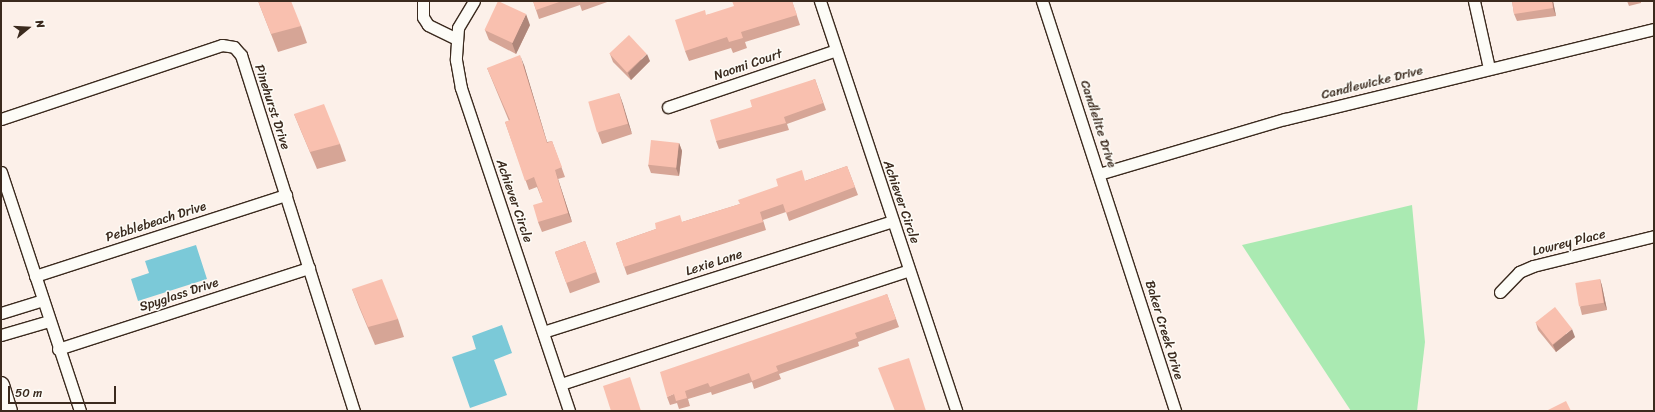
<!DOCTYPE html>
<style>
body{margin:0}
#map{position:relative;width:1655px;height:412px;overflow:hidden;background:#fcf0e9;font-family:Sriracha,sans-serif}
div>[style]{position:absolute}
.green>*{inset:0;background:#aaeab2}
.water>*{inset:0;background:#7bc9d8}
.roads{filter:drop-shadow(1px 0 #3b2a1e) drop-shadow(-1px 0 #3b2a1e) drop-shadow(0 1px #3b2a1e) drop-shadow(0 -1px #3b2a1e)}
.street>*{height:11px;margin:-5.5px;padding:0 5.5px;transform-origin:5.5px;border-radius:5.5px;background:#fdfcf7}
.secondary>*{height:16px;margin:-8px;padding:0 8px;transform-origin:8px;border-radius:8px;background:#fdfcf7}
.wall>*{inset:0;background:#d6a596;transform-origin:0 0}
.shaded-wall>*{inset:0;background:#ae867a}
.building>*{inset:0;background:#f9c0af;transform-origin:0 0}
span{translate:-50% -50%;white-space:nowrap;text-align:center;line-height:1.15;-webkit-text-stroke:3px #fdfcf7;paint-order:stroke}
.street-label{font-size:13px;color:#3b2a1e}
.frame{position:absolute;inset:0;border:2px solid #3b2a1e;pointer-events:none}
.north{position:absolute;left:8px;top:8px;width:40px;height:40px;-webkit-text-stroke:3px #fdfcf7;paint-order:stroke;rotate:72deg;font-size:11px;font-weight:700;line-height:16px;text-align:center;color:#3b2a1e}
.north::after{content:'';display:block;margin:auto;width:14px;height:18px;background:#3b2a1e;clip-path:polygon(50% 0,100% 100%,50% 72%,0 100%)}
.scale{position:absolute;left:8px;top:386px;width:108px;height:18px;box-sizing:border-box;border:2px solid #3b2a1e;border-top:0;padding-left:5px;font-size:12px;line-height:14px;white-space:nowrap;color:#3b2a1e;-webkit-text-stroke:3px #fdfcf7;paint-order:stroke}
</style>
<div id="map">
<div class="green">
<i style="clip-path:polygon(1412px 205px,1425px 342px,1417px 411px,1351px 411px,1242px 245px)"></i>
</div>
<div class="water">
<i style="clip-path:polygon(196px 245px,207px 279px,138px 301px,131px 279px,149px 273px,145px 261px)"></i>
<i style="clip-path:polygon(502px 325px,512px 353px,494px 360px,507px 395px,470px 408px,452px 357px,476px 349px,472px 336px)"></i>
</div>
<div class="roads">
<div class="street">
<i style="left:423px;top:1px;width:16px;rotate:90deg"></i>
<i style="left:423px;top:17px;width:9px;rotate:58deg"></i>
<i style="left:428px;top:25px;width:32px;rotate:26deg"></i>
<i style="left:474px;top:1px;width:31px;rotate:121deg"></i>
<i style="left:458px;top:28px;width:32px;rotate:94deg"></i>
<i style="left:456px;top:60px;width:28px;rotate:80deg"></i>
<i style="left:461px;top:88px;width:341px;rotate:71.5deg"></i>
<i style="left:820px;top:1px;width:432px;rotate:71.6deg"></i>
<i style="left:1042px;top:1px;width:431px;rotate:72deg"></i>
<i style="left:1474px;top:1px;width:69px;rotate:77.4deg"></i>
<i style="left:668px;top:107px;width:177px;rotate:-18.7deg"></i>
<i style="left:1px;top:119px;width:233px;rotate:-18.5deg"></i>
<i style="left:222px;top:45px;width:12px;rotate:9deg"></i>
<i style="left:234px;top:47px;width:11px;rotate:49deg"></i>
<i style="left:241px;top:55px;width:374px;rotate:72.4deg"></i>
<i style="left:1px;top:172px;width:252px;rotate:71.7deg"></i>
<i style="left:1099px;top:174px;width:194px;rotate:-16.5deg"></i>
<i style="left:1285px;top:119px;width:380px;rotate:-13.7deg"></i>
<i style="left:35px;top:276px;width:264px;rotate:-17.9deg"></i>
<i style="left:1500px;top:292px;width:28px;rotate:-46deg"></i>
<i style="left:1519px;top:272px;width:15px;rotate:-23deg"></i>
<i style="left:1533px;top:266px;width:125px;rotate:-13.9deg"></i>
<i style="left:1px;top:313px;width:44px;rotate:-17.2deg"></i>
<i style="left:543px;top:332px;width:367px;rotate:-17.6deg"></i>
<i style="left:1px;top:335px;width:50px;rotate:-16.3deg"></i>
<i style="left:58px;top:349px;width:264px;rotate:-17.9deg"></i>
<i style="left:561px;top:384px;width:366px;rotate:-18.1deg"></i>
</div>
<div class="secondary">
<i style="left:1px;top:385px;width:27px;rotate:73deg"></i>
</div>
</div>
<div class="wall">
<i style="clip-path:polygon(258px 1px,301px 26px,307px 43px,278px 52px)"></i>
<i style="clip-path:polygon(533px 1px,610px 1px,582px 11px,580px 5px,539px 19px)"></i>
<i style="clip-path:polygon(792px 1px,800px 25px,745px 42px,747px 48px,733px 53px,731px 48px,689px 61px,685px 51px,706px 15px)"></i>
<i style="clip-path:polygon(1512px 1px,1553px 1px,1556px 16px,1517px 21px,1514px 14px)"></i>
<i style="clip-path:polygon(1627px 1px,1641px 1px,1641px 3px,1629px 6px)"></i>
<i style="clip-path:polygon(530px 25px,516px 54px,489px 40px,485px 30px)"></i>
<i style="clip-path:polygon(610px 54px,650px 61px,631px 80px,613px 62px)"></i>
<i style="clip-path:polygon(524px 65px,547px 142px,552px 141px,565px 177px,558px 179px,572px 222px,542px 232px,538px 222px,543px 202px,537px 187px,529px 190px,505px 122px,509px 121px,487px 68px)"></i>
<i style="clip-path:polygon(815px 79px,826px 110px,787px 124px,789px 130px,719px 149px,716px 141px,752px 107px)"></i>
<i style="clip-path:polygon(619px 93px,632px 134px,602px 144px,598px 133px)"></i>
<i style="clip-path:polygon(294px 114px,340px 144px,346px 161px,317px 169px,301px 131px)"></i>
<i style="clip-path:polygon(679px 143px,682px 151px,679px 176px,651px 173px,648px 165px)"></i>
<i style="clip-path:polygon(847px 166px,858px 195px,789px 221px,786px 212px,763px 220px,766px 230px,627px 275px,616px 243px,656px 229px,682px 222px,740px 204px)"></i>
<i style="left:585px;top:241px;width:44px;height:32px;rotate:70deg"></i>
<i style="clip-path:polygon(1600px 279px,1602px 286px,1607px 310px,1582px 315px,1580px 307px)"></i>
<i style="clip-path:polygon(352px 289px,398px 319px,404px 337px,375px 345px,359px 307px)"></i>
<i style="clip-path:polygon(887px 294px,899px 327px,858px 342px,859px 346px,779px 374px,781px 379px,754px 389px,752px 382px,712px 395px,711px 392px,688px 399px,690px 406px,679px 409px,677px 403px,670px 405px,667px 397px)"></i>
<i style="clip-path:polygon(1536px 323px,1575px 337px,1556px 352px,1538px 330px)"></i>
</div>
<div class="shaded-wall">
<i style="clip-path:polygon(1552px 1px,1553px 1px,1556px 16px,1553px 8px)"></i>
<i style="clip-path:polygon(526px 14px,530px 25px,516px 54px,512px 43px)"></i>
<i style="clip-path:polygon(647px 54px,650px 61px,631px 80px,628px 73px)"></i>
<i style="clip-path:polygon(520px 55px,524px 65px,550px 152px,547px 143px)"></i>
<i style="clip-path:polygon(619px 93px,623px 104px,632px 134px,628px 124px)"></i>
<i style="clip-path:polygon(679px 143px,682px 151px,679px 176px,676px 168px)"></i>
<i style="clip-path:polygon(555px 170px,558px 179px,572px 222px,568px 213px)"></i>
<i style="clip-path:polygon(1600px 279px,1602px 286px,1607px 310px,1604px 303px)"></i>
<i style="clip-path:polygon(1572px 329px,1575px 337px,1556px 352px,1553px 345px)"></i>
</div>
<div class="building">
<i style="clip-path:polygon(258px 1px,291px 1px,301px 26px,271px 34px)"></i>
<i style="left:498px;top:1px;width:31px;height:32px;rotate:25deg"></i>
<i style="clip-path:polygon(533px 1px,562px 1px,536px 10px)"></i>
<i style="clip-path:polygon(732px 1px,792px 1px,797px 15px,741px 32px,743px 38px,729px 42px,727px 37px,685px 51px,675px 20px,705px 10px,706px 15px,734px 6px)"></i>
<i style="clip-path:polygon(1512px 1px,1552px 1px,1553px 8px,1514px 14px)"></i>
<i style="left:629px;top:35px;width:26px;height:27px;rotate:47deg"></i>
<i style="clip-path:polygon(520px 55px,547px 143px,552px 141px,562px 167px,555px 170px,568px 213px,538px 222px,533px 205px,543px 202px,534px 177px,525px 181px,505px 122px,510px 120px,487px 68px)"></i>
<i style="clip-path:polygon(815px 79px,823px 103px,784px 117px,786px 123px,716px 141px,710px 120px,752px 107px,750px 100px)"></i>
<i style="left:619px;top:93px;width:32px;height:32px;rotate:74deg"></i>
<i style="clip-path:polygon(324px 104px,340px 144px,310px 152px,294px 114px)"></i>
<i style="left:651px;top:140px;width:28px;height:25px;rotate:6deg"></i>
<i style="clip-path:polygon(847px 166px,855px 187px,786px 213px,783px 204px,760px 212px,763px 222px,624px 267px,616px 243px,656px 229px,655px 223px,680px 215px,682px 222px,740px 204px,738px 200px,778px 186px,776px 179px,802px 170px,805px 181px)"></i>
<i style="left:585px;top:241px;width:33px;height:32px;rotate:70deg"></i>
<i style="clip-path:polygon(382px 279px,398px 319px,368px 327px,352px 289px)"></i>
<i style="left:1600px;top:279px;width:24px;height:25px;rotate:81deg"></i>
<i style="clip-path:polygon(887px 294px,896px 319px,855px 333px,857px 338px,776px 366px,778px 371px,752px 381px,749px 373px,710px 387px,708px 383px,685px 391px,687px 398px,676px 401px,674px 394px,667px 397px,660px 372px)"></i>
<i style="left:1555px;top:307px;width:28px;height:25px;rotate:52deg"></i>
<i style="clip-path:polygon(909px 358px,926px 411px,895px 411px,878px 368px)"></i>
<i style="clip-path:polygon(630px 377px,641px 411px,611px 411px,603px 386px)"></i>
<i style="clip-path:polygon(1566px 401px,1571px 411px,1546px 411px)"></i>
</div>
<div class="street-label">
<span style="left:748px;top:65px;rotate:-19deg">Naomi Court</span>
<span style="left:1372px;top:83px;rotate:-14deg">Candlewicke Drive</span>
<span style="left:272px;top:107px;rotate:72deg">Pinehurst Drive</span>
<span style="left:1098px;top:124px;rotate:72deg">Candlelite Drive</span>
<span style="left:514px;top:201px;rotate:71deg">Achiever Circle</span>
<span style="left:901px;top:202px;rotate:71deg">Achiever Circle</span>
<span style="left:156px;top:222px;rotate:-18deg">Pebblebeach Drive</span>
<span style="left:1569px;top:243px;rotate:-14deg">Lowrey Place</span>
<span style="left:714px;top:263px;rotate:-18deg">Lexie Lane</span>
<span style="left:179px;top:295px;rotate:-18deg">Spyglass Drive</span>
<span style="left:1164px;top:330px;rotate:73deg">Baker Creek Drive</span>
</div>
<div class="frame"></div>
<div class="north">N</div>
<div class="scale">50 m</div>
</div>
